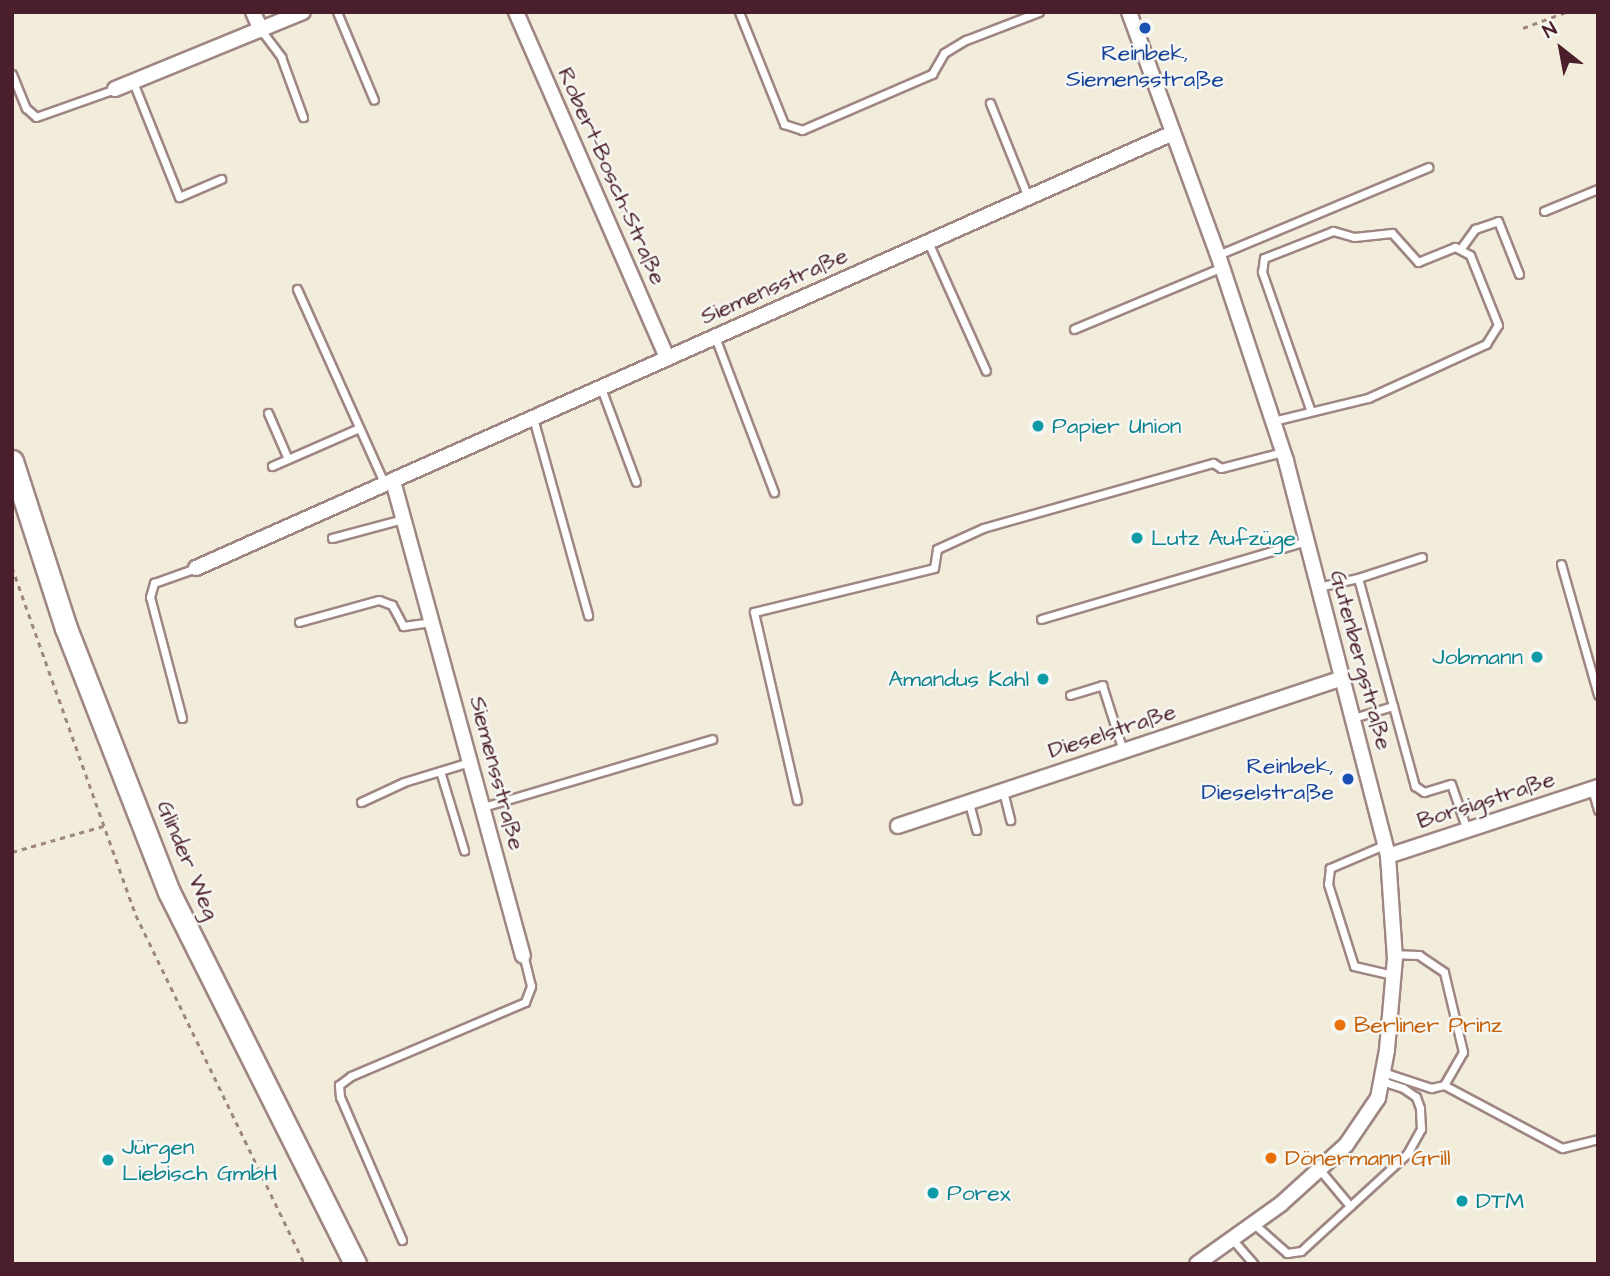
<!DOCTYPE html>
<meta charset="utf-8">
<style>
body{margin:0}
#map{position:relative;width:1610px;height:1276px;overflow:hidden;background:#f2ecdb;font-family:"Architects Daughter",sans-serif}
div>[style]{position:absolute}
.path>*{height:2.5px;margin-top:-1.25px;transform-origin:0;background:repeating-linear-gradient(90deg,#9e8683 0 5px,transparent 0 10px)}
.roads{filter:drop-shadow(2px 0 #9e8683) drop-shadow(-2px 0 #9e8683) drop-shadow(0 2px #9e8683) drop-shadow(0 -2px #9e8683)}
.lane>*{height:7px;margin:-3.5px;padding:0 3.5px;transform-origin:3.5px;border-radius:3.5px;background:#fff}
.street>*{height:14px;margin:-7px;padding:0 7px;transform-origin:7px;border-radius:7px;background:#fff}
.secondary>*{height:21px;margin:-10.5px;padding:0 10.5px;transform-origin:10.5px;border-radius:10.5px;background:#fff}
.dots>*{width:19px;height:19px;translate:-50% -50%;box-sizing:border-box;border:4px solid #f6f6f2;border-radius:50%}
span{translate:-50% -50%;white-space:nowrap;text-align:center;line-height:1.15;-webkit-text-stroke:5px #f6f6f2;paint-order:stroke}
.transit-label{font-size:23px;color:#164399}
.right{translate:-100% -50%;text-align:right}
.street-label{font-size:23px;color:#4a1f2b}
.culture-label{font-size:23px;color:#0d838f}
.left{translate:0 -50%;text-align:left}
.food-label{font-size:23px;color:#c56008}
.frame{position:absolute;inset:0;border:14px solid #4a1f2b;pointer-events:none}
.north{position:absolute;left:1526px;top:14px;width:70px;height:70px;-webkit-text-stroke:5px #f6f6f2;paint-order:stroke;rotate:329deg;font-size:19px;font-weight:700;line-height:28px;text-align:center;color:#4a1f2b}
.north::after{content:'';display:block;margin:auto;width:24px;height:32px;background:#4a1f2b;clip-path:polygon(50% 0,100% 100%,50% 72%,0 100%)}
</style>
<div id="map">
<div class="path">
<i style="left:1523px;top:28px;width:46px;rotate:-20.4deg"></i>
<i style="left:12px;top:567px;width:369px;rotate:70.4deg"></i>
<i style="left:136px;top:915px;width:388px;rotate:64.2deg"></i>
<i style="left:12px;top:852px;width:95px;rotate:-15.9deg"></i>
</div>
<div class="roads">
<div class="lane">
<i style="left:337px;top:12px;width:95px;rotate:67.2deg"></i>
<i style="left:739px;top:12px;width:121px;rotate:68.1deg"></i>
<i style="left:784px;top:124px;width:19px;rotate:18deg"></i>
<i style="left:802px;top:130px;width:142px;rotate:-23.3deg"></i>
<i style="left:932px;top:74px;width:24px;rotate:-60deg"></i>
<i style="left:944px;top:53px;width:26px;rotate:-31deg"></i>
<i style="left:966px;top:40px;width:78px;rotate:-21deg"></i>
<i style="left:261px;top:30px;width:34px;rotate:53deg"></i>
<i style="left:281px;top:57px;width:64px;rotate:69.9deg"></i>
<i style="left:12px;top:74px;width:37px;rotate:68deg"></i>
<i style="left:26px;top:108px;width:13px;rotate:42deg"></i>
<i style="left:36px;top:117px;width:84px;rotate:-19.5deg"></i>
<i style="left:133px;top:82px;width:124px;rotate:68.2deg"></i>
<i style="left:179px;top:197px;width:46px;rotate:-23.2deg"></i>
<i style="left:990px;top:103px;width:101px;rotate:68deg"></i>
<i style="left:1544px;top:211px;width:58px;rotate:-22.2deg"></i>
<i style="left:928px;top:242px;width:141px;rotate:65.8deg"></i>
<i style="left:1461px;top:248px;width:24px;rotate:-54deg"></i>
<i style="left:1475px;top:229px;width:24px;rotate:-19deg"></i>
<i style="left:1498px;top:221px;width:57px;rotate:68.4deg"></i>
<i style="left:1218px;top:255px;width:228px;rotate:-22.7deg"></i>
<i style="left:297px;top:289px;width:215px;rotate:65.8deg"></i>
<i style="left:1074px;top:329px;width:160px;rotate:-22.7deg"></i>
<i style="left:715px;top:337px;width:166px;rotate:69.2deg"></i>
<i style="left:601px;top:388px;width:100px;rotate:69.6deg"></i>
<i style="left:268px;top:413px;width:50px;rotate:66.5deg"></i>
<i style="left:533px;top:418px;width:205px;rotate:74.4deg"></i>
<i style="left:1273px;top:421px;width:98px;rotate:-13.6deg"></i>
<i style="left:1368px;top:398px;width:130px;rotate:-24.6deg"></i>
<i style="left:1486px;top:344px;width:22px;rotate:-58deg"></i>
<i style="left:1498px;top:325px;width:75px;rotate:-111.8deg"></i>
<i style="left:1470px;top:255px;width:17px;rotate:-152deg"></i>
<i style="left:1455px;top:247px;width:40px;rotate:158deg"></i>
<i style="left:1418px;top:262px;width:39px;rotate:-132deg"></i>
<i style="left:1392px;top:233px;width:38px;rotate:174deg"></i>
<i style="left:1354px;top:237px;width:22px;rotate:-164deg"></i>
<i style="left:1333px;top:231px;width:74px;rotate:158.6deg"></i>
<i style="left:1264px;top:258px;width:14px;rotate:98deg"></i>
<i style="left:1262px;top:272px;width:145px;rotate:70.7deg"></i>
<i style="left:272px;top:466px;width:95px;rotate:-23.6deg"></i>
<i style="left:332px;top:538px;width:73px;rotate:-15deg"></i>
<i style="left:1422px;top:557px;width:67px;rotate:161.8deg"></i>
<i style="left:1358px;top:578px;width:216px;rotate:74.7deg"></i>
<i style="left:1415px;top:786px;width:11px;rotate:34deg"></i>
<i style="left:1424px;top:792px;width:28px;rotate:-17deg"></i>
<i style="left:1451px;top:784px;width:49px;rotate:70.8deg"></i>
<i style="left:1561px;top:564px;width:136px;rotate:74.2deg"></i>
<i style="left:1318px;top:587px;width:41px;rotate:-12.7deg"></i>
<i style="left:1041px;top:619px;width:276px;rotate:-16.4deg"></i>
<i style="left:299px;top:622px;width:83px;rotate:-15.4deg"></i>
<i style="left:379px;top:600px;width:14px;rotate:21deg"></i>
<i style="left:392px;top:605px;width:24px;rotate:62deg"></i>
<i style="left:403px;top:626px;width:28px;rotate:-8deg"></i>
<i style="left:1070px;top:695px;width:34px;rotate:-17deg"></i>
<i style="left:1102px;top:685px;width:69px;rotate:72.3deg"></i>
<i style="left:182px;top:718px;width:125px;rotate:-104.8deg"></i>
<i style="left:150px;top:597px;width:15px;rotate:-74deg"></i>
<i style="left:154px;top:583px;width:45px;rotate:-19.7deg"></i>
<i style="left:1353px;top:718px;width:42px;rotate:-16.7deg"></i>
<i style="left:440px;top:771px;width:83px;rotate:73.1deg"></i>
<i style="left:1592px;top:789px;width:22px;rotate:74deg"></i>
<i style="left:1003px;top:791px;width:30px;rotate:76deg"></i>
<i style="left:797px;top:800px;width:193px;rotate:-102.9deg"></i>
<i style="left:754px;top:612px;width:185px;rotate:-13.7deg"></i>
<i style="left:934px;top:568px;width:19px;rotate:-81deg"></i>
<i style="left:937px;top:549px;width:51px;rotate:-24.5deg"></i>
<i style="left:983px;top:528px;width:239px;rotate:-15.8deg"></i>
<i style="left:1213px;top:463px;width:9px;rotate:32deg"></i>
<i style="left:1221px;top:468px;width:64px;rotate:-14.5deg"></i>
<i style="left:361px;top:802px;width:47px;rotate:-24.9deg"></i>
<i style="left:404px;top:782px;width:69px;rotate:-16.9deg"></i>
<i style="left:969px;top:803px;width:28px;rotate:75deg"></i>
<i style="left:483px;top:807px;width:239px;rotate:-16.5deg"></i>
<i style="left:1384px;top:845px;width:59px;rotate:156.9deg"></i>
<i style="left:1330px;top:868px;width:16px;rotate:97deg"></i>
<i style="left:1328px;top:884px;width:86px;rotate:72.4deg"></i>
<i style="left:1354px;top:966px;width:40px;rotate:13deg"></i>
<i style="left:1383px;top:1072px;width:51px;rotate:18.4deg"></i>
<i style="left:1431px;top:1088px;width:13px;rotate:-13deg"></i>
<i style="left:1444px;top:1085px;width:38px;rotate:-60deg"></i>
<i style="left:1463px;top:1052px;width:82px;rotate:-103.4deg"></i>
<i style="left:1444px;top:972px;width:30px;rotate:-146deg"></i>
<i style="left:1419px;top:955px;width:24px;rotate:-178deg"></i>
<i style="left:1444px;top:1085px;width:134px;rotate:28.1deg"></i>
<i style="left:1562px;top:1148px;width:37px;rotate:-14deg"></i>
<i style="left:1320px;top:1170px;width:47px;rotate:50.2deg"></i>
<i style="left:1254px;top:1224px;width:44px;rotate:41.3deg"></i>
<i style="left:1287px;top:1253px;width:14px;rotate:-8deg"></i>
<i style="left:1301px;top:1251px;width:144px;rotate:-42.5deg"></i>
<i style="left:1407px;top:1154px;width:29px;rotate:-61deg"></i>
<i style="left:1421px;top:1129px;width:21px;rotate:-93deg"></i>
<i style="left:1420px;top:1108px;width:12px;rotate:-110deg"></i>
<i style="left:1416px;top:1097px;width:16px;rotate:-145deg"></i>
<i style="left:1403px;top:1088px;width:23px;rotate:-162deg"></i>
<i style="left:1232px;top:1239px;width:33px;rotate:49deg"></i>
<i style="left:402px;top:1240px;width:156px;rotate:-113.4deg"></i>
<i style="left:340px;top:1097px;width:12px;rotate:-95deg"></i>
<i style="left:339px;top:1085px;width:15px;rotate:-37deg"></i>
<i style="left:351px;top:1076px;width:189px;rotate:-23deg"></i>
<i style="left:525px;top:1002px;width:17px;rotate:-69deg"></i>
<i style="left:531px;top:986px;width:32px;rotate:-104deg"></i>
</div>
<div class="street">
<i style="left:253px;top:12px;width:20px;rotate:66deg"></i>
<i style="left:516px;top:12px;width:378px;rotate:66.4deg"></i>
<i style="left:1129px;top:12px;width:259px;rotate:69.9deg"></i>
<i style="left:1218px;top:255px;width:217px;rotate:71.7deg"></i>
<i style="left:1286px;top:461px;width:408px;rotate:75.5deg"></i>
<i style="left:1388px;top:856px;width:102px;rotate:86.1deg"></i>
<i style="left:1395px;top:958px;width:92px;rotate:95deg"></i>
<i style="left:1387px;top:1050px;width:49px;rotate:100.6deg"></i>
<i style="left:1378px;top:1098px;width:57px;rotate:124.2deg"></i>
<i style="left:1346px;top:1145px;width:88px;rotate:137.8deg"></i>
<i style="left:1281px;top:1204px;width:103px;rotate:144.5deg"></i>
<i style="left:115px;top:89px;width:203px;rotate:-22.3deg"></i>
<i style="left:393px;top:481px;width:492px;rotate:74.7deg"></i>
<i style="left:196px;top:568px;width:1069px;rotate:-24deg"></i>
<i style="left:898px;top:826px;width:466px;rotate:-18.4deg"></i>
<i style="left:1388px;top:856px;width:221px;rotate:-18.2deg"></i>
</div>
<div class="secondary">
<i style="left:12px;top:461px;width:176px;rotate:72.1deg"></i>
<i style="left:66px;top:628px;width:283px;rotate:68.7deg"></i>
<i style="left:169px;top:892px;width:416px;rotate:63.4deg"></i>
</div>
</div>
<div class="dots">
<i style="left:1145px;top:28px;background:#1a4fb4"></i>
<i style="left:1038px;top:426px;background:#0f9aa8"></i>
<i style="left:1137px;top:538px;background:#0f9aa8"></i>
<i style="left:1537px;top:657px;background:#0f9aa8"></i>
<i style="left:1043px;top:679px;background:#0f9aa8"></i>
<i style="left:1348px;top:779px;background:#1a4fb4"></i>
<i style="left:1340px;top:1025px;background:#e8710a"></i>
<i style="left:1271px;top:1158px;background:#e8710a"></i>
<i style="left:108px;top:1160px;background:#0f9aa8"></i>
<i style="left:933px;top:1193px;background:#0f9aa8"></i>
<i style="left:1462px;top:1201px;background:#0f9aa8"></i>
</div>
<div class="transit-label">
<span style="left:1145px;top:66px">Reinbek,<br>Siemensstraße</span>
<span class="right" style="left:1334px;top:779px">Reinbek,<br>Dieselstraße</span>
</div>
<div class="street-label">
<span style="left:612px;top:176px;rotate:66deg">Robert-Bosch-Straße</span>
<span style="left:774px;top:286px;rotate:-24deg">Siemensstraße</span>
<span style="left:1361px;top:660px;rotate:75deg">Gutenbergstraße</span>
<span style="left:1112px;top:731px;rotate:-18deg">Dieselstraße</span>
<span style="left:497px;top:773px;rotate:75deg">Siemensstraße</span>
<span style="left:1486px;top:800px;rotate:-18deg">Borsigstraße</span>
<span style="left:188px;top:860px;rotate:67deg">Glinder Weg</span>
</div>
<div class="culture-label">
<span class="left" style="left:1052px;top:426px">Papier Union</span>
<span class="left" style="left:1151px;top:538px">Lutz Aufzüge</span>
<span class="right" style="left:1523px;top:657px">Jobmann</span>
<span class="right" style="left:1029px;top:679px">Amandus Kahl</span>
<span class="left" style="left:122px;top:1160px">Jürgen<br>Liebisch GmbH</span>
<span class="left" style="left:947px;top:1193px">Porex</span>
<span class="left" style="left:1476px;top:1201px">DTM</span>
</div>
<div class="food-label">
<span class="left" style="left:1354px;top:1025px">Berliner Prinz</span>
<span class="left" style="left:1285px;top:1158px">Dönermann Grill</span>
</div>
<div class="frame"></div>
<div class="north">N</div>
</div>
